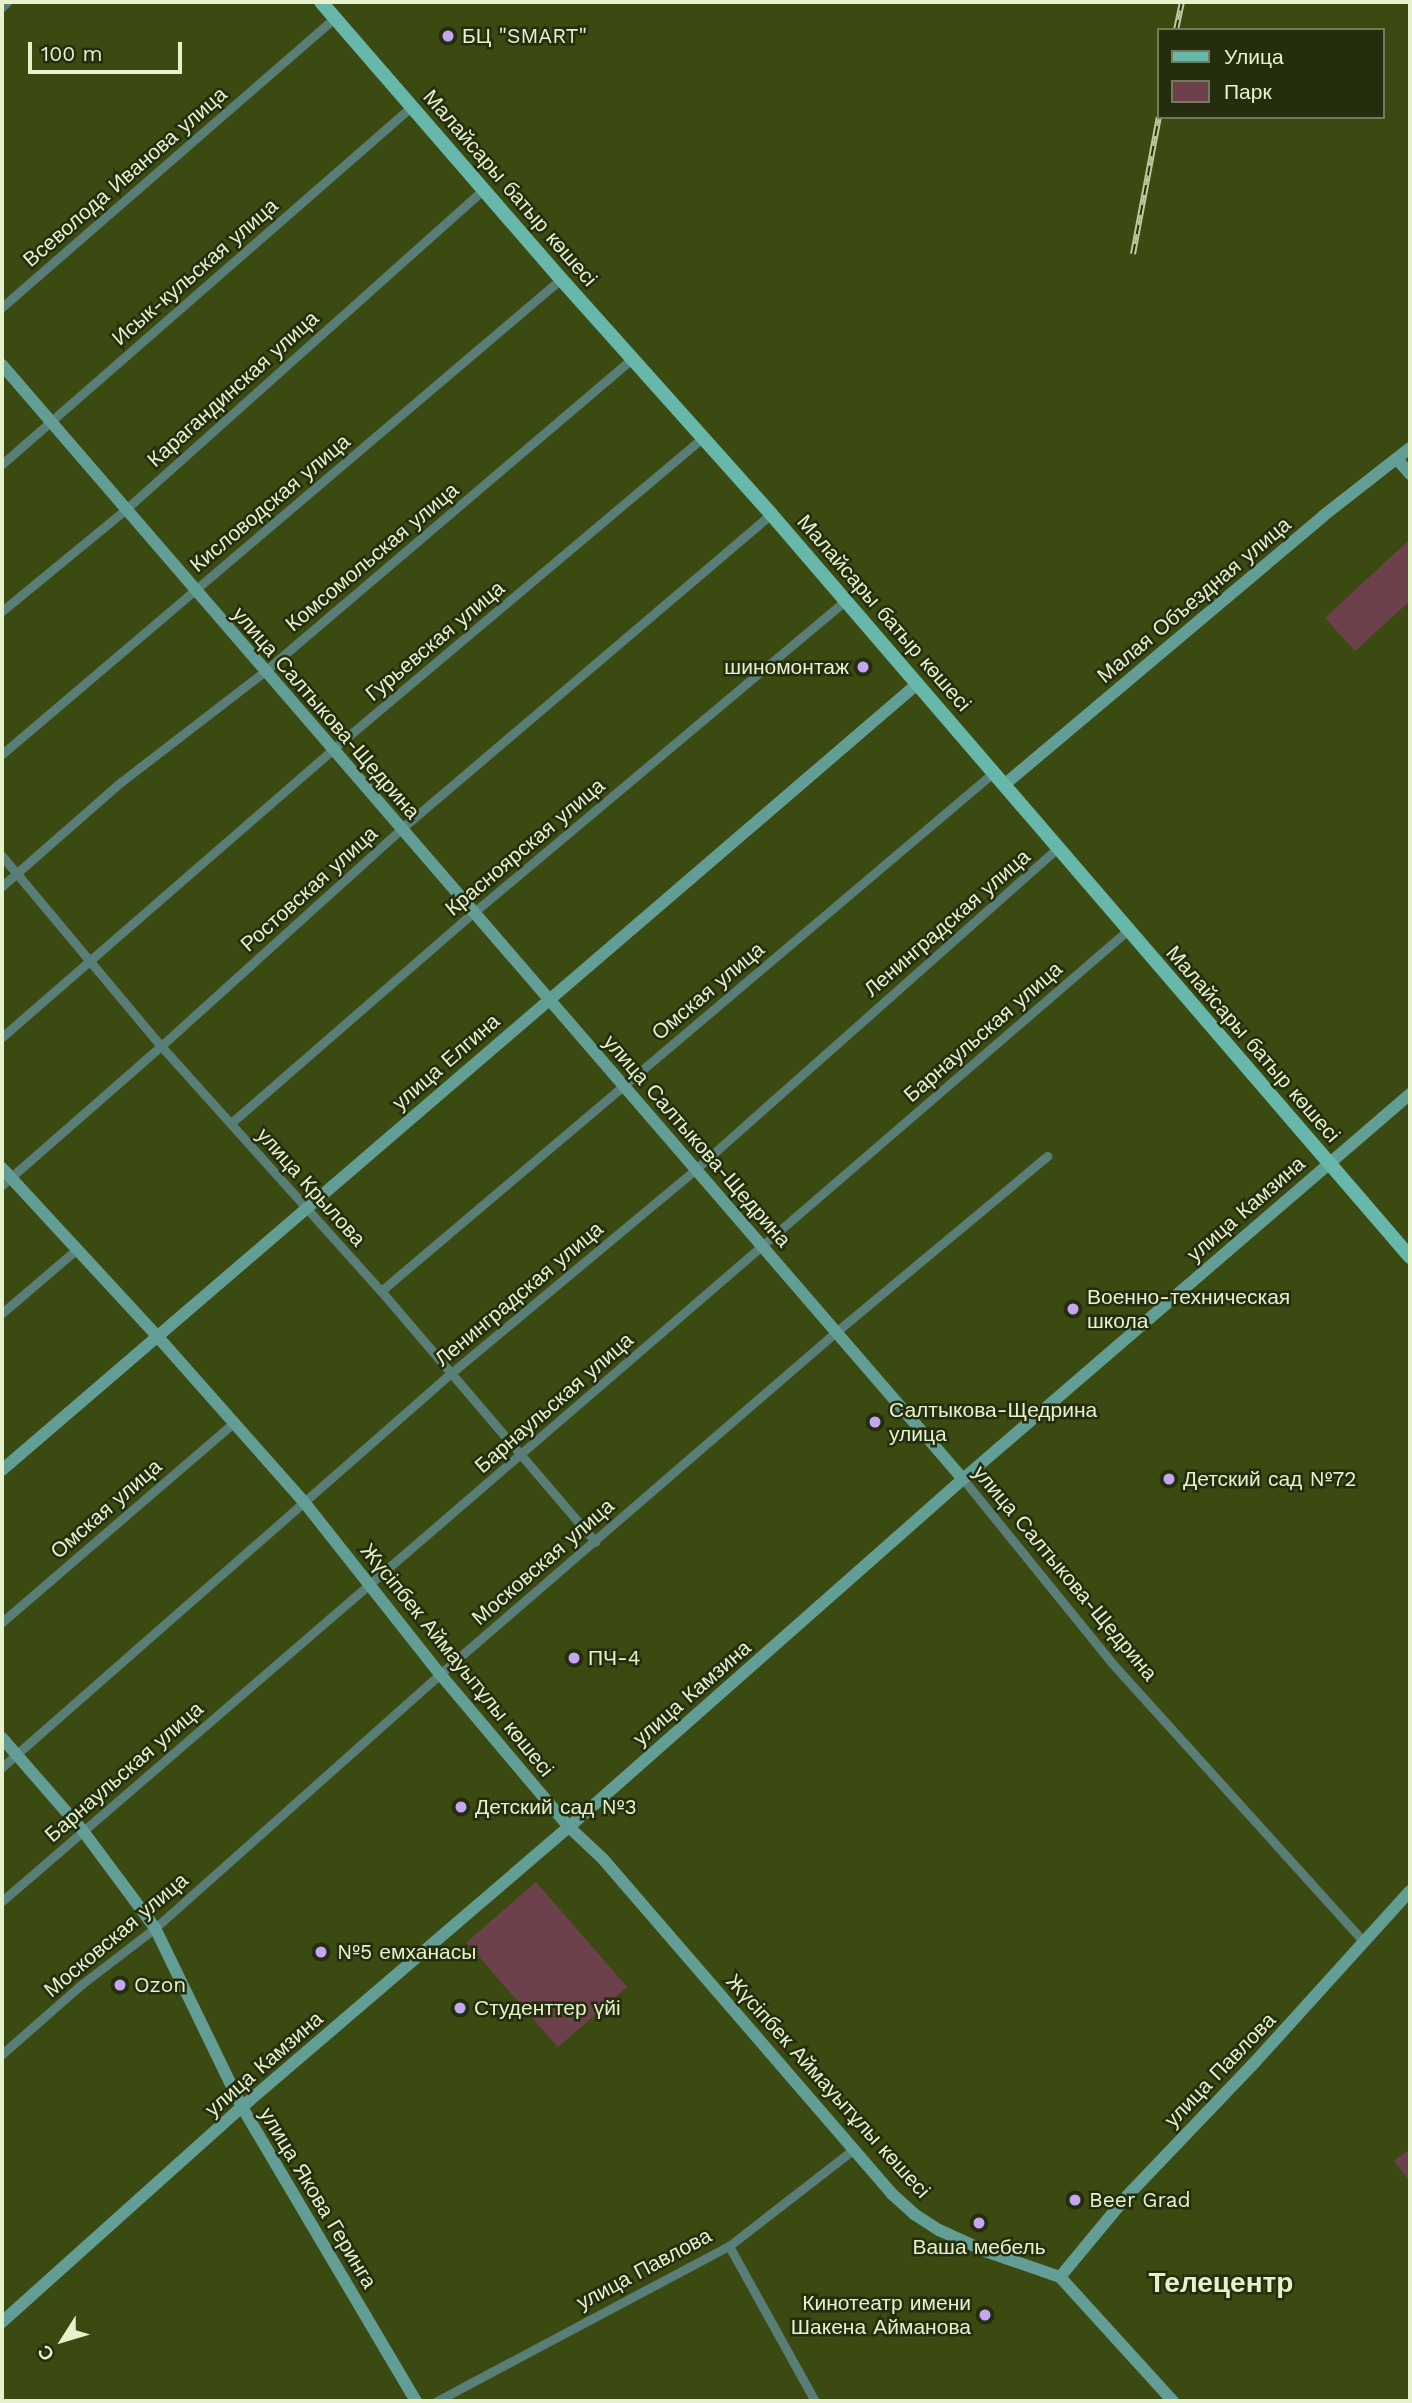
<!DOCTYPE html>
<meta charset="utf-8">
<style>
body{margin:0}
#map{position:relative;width:1412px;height:2403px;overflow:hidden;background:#3b4a10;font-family:"Work Sans",sans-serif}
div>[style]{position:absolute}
.green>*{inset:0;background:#6c414c;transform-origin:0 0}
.street>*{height:9px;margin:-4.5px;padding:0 4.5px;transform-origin:4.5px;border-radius:4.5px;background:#597e78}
.secondary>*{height:12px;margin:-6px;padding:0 6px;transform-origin:6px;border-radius:6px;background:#629e95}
.primary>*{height:14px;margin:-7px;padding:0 7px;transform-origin:7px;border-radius:7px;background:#67b7ab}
.rail>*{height:6px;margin-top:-3px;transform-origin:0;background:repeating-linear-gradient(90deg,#252d0f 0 10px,#bdcaa0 0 20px);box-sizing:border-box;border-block:2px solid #bdcaa0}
.dots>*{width:19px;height:19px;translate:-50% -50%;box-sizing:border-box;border:4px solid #252d0f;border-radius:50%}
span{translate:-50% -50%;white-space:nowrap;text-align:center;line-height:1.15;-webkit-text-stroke:5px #252d0f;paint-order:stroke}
.poi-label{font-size:21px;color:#e5f2cc}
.left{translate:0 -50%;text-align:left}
.right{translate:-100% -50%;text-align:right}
.street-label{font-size:21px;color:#e5f2cc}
.district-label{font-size:28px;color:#e5f2cc;font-weight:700}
.frame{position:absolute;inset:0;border:4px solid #e5f2cc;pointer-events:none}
.legend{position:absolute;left:1157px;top:28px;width:228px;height:91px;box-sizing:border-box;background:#252d0f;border:2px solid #727c5b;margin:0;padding:9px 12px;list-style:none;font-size:21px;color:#e5f2cc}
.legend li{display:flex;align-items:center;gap:14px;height:35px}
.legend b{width:35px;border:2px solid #727c5b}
.north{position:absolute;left:28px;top:2305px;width:70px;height:70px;-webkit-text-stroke:5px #252d0f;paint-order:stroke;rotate:233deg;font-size:19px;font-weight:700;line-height:28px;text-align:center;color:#e5f2cc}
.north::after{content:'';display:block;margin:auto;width:24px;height:32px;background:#e5f2cc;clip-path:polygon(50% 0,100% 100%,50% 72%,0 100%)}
.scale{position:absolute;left:28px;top:42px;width:154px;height:32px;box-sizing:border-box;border:4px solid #e5f2cc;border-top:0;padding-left:9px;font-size:21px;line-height:24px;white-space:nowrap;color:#e5f2cc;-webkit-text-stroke:5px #252d0f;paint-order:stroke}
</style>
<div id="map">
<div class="green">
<i style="clip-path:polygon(1410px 539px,1410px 601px,1355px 651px,1325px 618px)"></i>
<i style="left:536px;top:1882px;width:139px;height:92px;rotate:49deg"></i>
<i style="clip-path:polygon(1407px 2151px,1410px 2155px,1410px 2182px,1394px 2161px)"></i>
</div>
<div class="street">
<i style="left:2px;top:7px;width:7px;rotate:-45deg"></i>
<i style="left:2px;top:307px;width:440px;rotate:-41deg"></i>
<i style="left:2px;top:464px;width:543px;rotate:-41.12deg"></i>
<i style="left:2px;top:611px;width:161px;rotate:-39.4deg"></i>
<i style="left:126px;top:509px;width:480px;rotate:-41.8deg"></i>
<i style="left:2px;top:754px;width:734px;rotate:-40.36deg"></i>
<i style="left:2px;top:856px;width:248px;rotate:50.1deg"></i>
<i style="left:161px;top:1046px;width:329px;rotate:48.1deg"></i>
<i style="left:381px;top:1291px;width:330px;rotate:49.5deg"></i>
<i style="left:2px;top:886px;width:158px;rotate:-41.2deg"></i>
<i style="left:121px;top:782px;width:182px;rotate:-37.6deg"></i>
<i style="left:265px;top:671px;width:483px;rotate:-40.4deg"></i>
<i style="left:2px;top:1037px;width:439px;rotate:-41deg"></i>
<i style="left:333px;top:749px;width:483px;rotate:-40.1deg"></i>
<i style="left:231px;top:1123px;width:320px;rotate:-41deg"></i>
<i style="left:473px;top:913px;width:486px;rotate:-40deg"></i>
<i style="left:2px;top:1185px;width:211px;rotate:-41.2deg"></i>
<i style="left:161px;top:1046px;width:324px;rotate:-42.1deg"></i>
<i style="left:401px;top:829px;width:486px;rotate:-40.4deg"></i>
<i style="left:381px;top:1291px;width:803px;rotate:-40.25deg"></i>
<i style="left:2px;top:1313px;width:99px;rotate:-40.5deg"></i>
<i style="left:963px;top:1479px;width:235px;rotate:51deg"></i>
<i style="left:1111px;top:1662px;width:377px;rotate:47.9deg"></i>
<i style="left:2px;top:1622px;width:305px;rotate:-40.7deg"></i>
<i style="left:2px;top:1767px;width:596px;rotate:-41.26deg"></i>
<i style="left:450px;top:1374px;width:320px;rotate:-39.8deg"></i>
<i style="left:696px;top:1169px;width:484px;rotate:-41.6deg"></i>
<i style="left:2px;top:1901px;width:1487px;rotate:-40.77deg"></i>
<i style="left:2px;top:2054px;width:106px;rotate:-41.2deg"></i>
<i style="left:82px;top:1984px;width:92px;rotate:-37.5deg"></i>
<i style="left:155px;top:1928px;width:382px;rotate:-41.7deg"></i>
<i style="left:440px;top:1674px;width:523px;rotate:-40.82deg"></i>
<i style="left:836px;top:1332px;width:275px;rotate:-39.8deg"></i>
<i style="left:729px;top:2246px;width:177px;rotate:61deg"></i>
<i style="left:437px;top:2401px;width:331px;rotate:-28deg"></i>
<i style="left:729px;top:2246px;width:158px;rotate:-37.8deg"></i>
</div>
<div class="secondary">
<i style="left:2px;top:365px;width:1471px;rotate:49.22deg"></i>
<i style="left:1397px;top:459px;width:20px;rotate:49deg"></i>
<i style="left:1004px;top:785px;width:417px;rotate:-40.1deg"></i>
<i style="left:1323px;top:516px;width:110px;rotate:-38deg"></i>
<i style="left:2px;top:1168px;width:230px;rotate:47.3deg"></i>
<i style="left:158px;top:1337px;width:220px;rotate:48.5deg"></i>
<i style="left:304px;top:1502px;width:219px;rotate:51.7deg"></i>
<i style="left:440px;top:1674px;width:200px;rotate:49.9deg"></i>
<i style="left:569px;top:1827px;width:47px;rotate:43.3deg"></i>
<i style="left:603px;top:1859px;width:442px;rotate:49.2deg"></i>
<i style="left:892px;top:2194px;width:30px;rotate:42deg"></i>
<i style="left:914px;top:2214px;width:30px;rotate:33deg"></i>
<i style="left:939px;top:2230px;width:51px;rotate:24.5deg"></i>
<i style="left:985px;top:2251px;width:79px;rotate:19.1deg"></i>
<i style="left:1060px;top:2277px;width:168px;rotate:47.7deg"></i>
<i style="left:2px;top:1470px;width:1206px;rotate:-40.66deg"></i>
<i style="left:2px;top:1738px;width:123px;rotate:48.9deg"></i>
<i style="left:83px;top:1831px;width:121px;rotate:53.4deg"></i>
<i style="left:155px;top:1928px;width:199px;rotate:64.1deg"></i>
<i style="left:242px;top:2107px;width:342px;rotate:59.4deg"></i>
<i style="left:1060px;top:2277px;width:105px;rotate:-50.4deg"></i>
<i style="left:1127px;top:2196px;width:185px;rotate:-46.3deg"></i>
<i style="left:1255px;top:2062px;width:231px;rotate:-47.8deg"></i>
<i style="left:2px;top:2322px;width:322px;rotate:-41.9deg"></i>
<i style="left:242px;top:2107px;width:430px;rotate:-40.6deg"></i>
<i style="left:569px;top:1827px;width:526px;rotate:-41.45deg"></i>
<i style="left:963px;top:1479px;width:590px;rotate:-40.74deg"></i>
</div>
<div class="primary">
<i style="left:321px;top:2px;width:367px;rotate:49.1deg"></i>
<i style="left:561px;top:279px;width:315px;rotate:48.2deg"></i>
<i style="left:771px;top:514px;width:980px;rotate:49.3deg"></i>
</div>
<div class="rail">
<i style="left:1176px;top:30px;width:29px;rotate:-78deg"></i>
<i style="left:1133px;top:254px;width:139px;rotate:-79.3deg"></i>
</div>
<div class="dots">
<i style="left:448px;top:36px;background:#c5a6f0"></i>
<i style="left:863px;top:667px;background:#c5a6f0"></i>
<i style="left:1073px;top:1309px;background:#c5a6f0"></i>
<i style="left:875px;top:1422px;background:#c5a6f0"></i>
<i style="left:1169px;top:1479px;background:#c5a6f0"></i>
<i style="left:574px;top:1658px;background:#c5a6f0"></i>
<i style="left:461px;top:1807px;background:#c5a6f0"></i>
<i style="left:321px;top:1952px;background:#c5a6f0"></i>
<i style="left:120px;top:1985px;background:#c5a6f0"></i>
<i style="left:460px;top:2008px;background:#c5a6f0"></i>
<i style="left:1075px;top:2200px;background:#c5a6f0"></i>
<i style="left:979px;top:2223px;background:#c5a6f0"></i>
<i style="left:985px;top:2315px;background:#c5a6f0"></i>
</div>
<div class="poi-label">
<span class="left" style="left:462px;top:36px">БЦ "SMART"</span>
<span class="right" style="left:849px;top:667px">шиномонтаж</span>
<span class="left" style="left:1087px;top:1309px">Военно-техническая<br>школа</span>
<span class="left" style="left:889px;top:1422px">Салтыкова-Щедрина<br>улица</span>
<span class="left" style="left:1183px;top:1479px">Детский сад №72</span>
<span class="left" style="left:588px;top:1658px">ПЧ-4</span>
<span class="left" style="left:475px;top:1807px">Детский сад №3</span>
<span class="left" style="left:337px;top:1952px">№5 емханасы</span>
<span class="left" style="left:134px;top:1985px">Ozon</span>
<span class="left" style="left:474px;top:2008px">Студенттер үйі</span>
<span class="left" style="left:1089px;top:2200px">Beer Grad</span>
<span style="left:979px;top:2247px">Ваша мебель</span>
<span class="right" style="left:971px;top:2315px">Кинотеатр имени<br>Шакена Айманова</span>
</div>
<div class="street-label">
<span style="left:125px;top:177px;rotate:-41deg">Всеволода Иванова улица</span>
<span style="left:510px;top:188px;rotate:49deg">Малайсары батыр көшесі</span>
<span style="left:195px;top:272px;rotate:-41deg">Исык-кульская улица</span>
<span style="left:233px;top:389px;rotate:-42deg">Карагандинская улица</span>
<span style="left:270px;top:503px;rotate:-40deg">Кисловодская улица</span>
<span style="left:372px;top:557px;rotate:-40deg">Комсомольская улица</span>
<span style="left:1194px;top:600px;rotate:-40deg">Малая Объездная улица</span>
<span style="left:884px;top:613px;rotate:49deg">Малайсары батыр көшесі</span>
<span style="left:435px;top:641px;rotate:-40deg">Гурьевская улица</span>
<span style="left:326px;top:713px;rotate:49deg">улица Салтыкова-Щедрина</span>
<span style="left:525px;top:847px;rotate:-40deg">Красноярская улица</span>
<span style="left:309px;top:889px;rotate:-42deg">Ростовская улица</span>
<span style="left:947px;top:923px;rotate:-41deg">Ленинградская улица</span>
<span style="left:708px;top:991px;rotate:-40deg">Омская улица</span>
<span style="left:983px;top:1032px;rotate:-41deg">Барнаульская улица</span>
<span style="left:1253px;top:1044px;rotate:49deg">Малайсары батыр көшесі</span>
<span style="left:446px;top:1062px;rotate:-41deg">улица Елгина</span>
<span style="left:697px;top:1141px;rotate:49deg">улица Салтыкова-Щедрина</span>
<span style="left:311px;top:1187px;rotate:48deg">улица Крылова</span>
<span style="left:1246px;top:1209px;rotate:-41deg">улица Камзина</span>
<span style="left:519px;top:1294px;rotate:-40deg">Ленинградская улица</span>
<span style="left:554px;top:1403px;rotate:-41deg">Барнаульская улица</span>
<span style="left:106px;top:1509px;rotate:-41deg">Омская улица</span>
<span style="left:543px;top:1562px;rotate:-41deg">Московская улица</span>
<span style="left:1065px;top:1573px;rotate:50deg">улица Салтыкова-Щедрина</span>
<span style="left:457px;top:1660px;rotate:51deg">Жүсіпбек Аймауытұлы көшесі</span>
<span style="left:692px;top:1693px;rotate:-41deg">улица Камзина</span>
<span style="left:124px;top:1772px;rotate:-41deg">Барнаульская улица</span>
<span style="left:116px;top:1935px;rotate:-40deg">Московская улица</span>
<span style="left:264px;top:2064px;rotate:-41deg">улица Камзина</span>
<span style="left:1220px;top:2070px;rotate:-46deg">улица Павлова</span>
<span style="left:828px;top:2086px;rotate:48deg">Жүсіпбек Аймауытұлы көшесі</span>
<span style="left:318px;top:2198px;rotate:59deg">улица Якова Геринга</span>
<span style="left:644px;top:2269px;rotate:-28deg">улица Павлова</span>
</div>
<div class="district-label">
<span style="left:1221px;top:2283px">Телецентр</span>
</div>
<div class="frame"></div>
<ul class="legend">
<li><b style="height:9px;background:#67b7ab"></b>Улица</li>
<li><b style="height:19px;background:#6c414c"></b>Парк</li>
</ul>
<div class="north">С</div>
<div class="scale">100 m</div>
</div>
